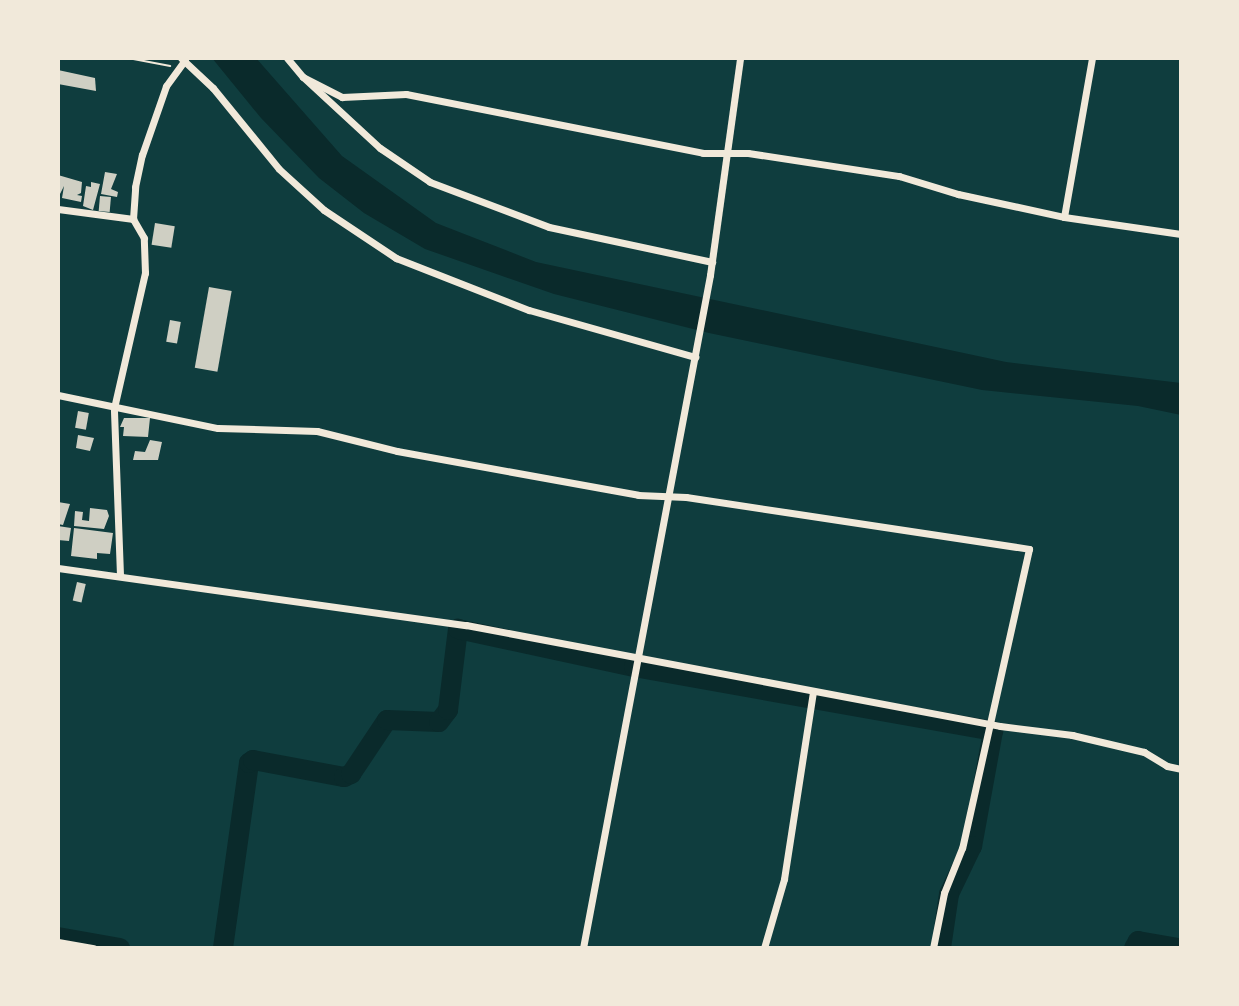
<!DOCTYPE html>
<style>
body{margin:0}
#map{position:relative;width:1239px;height:1006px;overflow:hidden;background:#0f3d3e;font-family:Arial,sans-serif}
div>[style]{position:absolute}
.water>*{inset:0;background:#0a2a2b}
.river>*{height:20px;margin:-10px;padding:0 10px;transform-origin:10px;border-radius:10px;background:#0a2a2b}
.building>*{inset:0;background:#cfcfc3;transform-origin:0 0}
.path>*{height:2px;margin:-1px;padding:0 1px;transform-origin:1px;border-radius:1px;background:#f1e9da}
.minor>*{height:7px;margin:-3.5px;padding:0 3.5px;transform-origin:3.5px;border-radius:3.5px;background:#f1e9da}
span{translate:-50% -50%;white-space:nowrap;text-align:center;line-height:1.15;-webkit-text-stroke:8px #f1e9da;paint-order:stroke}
.frame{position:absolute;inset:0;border:60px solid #f1e9da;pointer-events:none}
</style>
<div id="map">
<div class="water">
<i style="clip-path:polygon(212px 58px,256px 58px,342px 156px,436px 223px,536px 262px,1006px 362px,1181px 383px,1181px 415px,1138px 406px,982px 390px,709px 333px,554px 294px,425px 249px,364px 213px,319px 178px,261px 118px)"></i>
</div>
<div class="river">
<i style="left:58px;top:937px;width:63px;rotate:10.1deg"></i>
<i style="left:223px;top:948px;width:187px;rotate:-82deg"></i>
<i style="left:249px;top:763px;width:5px;rotate:-37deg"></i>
<i style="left:253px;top:760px;width:93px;rotate:10.6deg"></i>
<i style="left:344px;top:777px;width:8px;rotate:-23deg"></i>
<i style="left:351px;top:774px;width:65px;rotate:-56.3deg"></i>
<i style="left:387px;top:720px;width:52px;rotate:2.2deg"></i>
<i style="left:439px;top:722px;width:15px;rotate:-53deg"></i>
<i style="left:448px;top:710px;width:82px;rotate:-83deg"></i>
<i style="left:458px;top:629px;width:180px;rotate:12.2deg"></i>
<i style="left:634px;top:667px;width:365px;rotate:10.1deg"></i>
<i style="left:993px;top:731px;width:117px;rotate:100.3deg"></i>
<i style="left:972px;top:846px;width:53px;rotate:115.6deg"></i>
<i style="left:949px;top:894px;width:55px;rotate:98.4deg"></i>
<i style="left:1134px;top:948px;width:8px;rotate:-60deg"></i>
<i style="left:1138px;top:941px;width:41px;rotate:9.9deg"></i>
</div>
<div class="building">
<i style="clip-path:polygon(58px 70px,95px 78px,96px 91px,58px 84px)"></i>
<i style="clip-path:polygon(105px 172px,117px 174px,111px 189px,118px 192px,117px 197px,101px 194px)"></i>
<i style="clip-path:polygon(58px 175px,82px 182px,81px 193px,77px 195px,82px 196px,81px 202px,62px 198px,64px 186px,58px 198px)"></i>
<i style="clip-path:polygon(91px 182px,100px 184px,93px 210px,83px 206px,86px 186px,91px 187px)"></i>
<i style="left:100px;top:196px;width:11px;height:15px;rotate:5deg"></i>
<i style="left:155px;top:223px;width:20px;height:22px;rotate:9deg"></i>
<i style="left:209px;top:287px;width:23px;height:82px;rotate:10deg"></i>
<i style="left:170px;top:320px;width:11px;height:22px;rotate:10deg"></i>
<i style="left:78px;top:411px;width:11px;height:17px;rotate:10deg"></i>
<i style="clip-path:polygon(124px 418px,150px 418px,148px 437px,123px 436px,124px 427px,120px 427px)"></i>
<i style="clip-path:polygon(78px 435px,94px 438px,90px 451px,76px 448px)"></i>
<i style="clip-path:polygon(150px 440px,162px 442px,158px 460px,133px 460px,135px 451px,145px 452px)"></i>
<i style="clip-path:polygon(58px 502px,70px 504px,63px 525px,58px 524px)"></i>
<i style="clip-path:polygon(90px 508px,107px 510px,109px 516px,104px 529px,74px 526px,75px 511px,83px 512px,82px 520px,89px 521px)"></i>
<i style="clip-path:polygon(58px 526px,71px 528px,69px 541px,58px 540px)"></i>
<i style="clip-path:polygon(74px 528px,113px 533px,110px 554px,97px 553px,97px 559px,71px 556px)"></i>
<i style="left:77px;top:582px;width:9px;height:19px;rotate:13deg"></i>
</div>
<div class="path">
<i style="left:128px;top:58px;width:43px;rotate:10.8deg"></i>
</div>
<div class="minor">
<i style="left:181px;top:58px;width:44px;rotate:43.2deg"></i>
<i style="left:213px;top:88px;width:104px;rotate:50.8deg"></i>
<i style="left:279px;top:169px;width:61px;rotate:42.3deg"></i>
<i style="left:324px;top:210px;width:87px;rotate:33.7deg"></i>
<i style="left:396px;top:258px;width:143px;rotate:21.4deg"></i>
<i style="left:529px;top:310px;width:173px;rotate:15.8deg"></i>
<i style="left:287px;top:58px;width:25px;rotate:50deg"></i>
<i style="left:303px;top:77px;width:105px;rotate:42.7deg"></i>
<i style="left:380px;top:148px;width:60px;rotate:34.2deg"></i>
<i style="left:430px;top:182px;width:127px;rotate:20.7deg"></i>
<i style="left:549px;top:227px;width:167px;rotate:12.1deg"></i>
<i style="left:303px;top:77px;width:44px;rotate:27.1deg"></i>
<i style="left:342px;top:97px;width:64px;rotate:-2.7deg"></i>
<i style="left:406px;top:94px;width:303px;rotate:11.2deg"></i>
<i style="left:703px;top:153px;width:45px"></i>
<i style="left:748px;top:153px;width:153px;rotate:8.7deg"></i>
<i style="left:899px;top:176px;width:62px;rotate:17deg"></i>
<i style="left:958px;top:194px;width:108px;rotate:12.2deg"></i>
<i style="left:1064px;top:217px;width:118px;rotate:8.3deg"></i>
<i style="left:58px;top:209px;width:76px;rotate:7.6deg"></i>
<i style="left:1064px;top:217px;width:161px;rotate:-80deg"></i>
<i style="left:58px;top:395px;width:163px;rotate:11.7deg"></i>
<i style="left:218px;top:428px;width:99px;rotate:1.7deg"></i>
<i style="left:317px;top:431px;width:82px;rotate:14deg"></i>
<i style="left:397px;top:451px;width:245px;rotate:10.3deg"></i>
<i style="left:638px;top:495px;width:48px;rotate:2.4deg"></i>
<i style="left:686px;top:497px;width:347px;rotate:8.6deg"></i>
<i style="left:1029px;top:549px;width:306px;rotate:102.6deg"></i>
<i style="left:962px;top:848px;width:48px;rotate:111.8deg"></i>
<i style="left:944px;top:893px;width:56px;rotate:101.3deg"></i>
<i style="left:58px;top:568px;width:412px;rotate:8deg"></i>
<i style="left:466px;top:625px;width:543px;rotate:10.71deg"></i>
<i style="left:1000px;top:726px;width:73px;rotate:7.1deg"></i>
<i style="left:1072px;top:735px;width:74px;rotate:13.3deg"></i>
<i style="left:1144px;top:752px;width:27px;rotate:31deg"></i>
<i style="left:1167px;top:766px;width:14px;rotate:12deg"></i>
<i style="left:120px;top:575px;width:167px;rotate:-92.1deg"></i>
<i style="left:114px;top:408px;width:139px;rotate:-77.1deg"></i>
<i style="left:145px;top:273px;width:35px;rotate:-92deg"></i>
<i style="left:144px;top:238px;width:22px;rotate:-120deg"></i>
<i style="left:133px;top:219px;width:32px;rotate:-86deg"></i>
<i style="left:135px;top:187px;width:33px;rotate:-78deg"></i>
<i style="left:142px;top:155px;width:73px;rotate:-70.8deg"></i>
<i style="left:166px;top:86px;width:32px;rotate:-54deg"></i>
<i style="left:58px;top:942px;width:36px;rotate:10deg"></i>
<i style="left:583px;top:948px;width:685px;rotate:-79.31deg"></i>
<i style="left:710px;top:275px;width:219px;rotate:-82.1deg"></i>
<i style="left:764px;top:948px;width:72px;rotate:-73.8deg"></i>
<i style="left:784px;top:879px;width:189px;rotate:-81.2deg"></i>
</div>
<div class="frame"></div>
</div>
